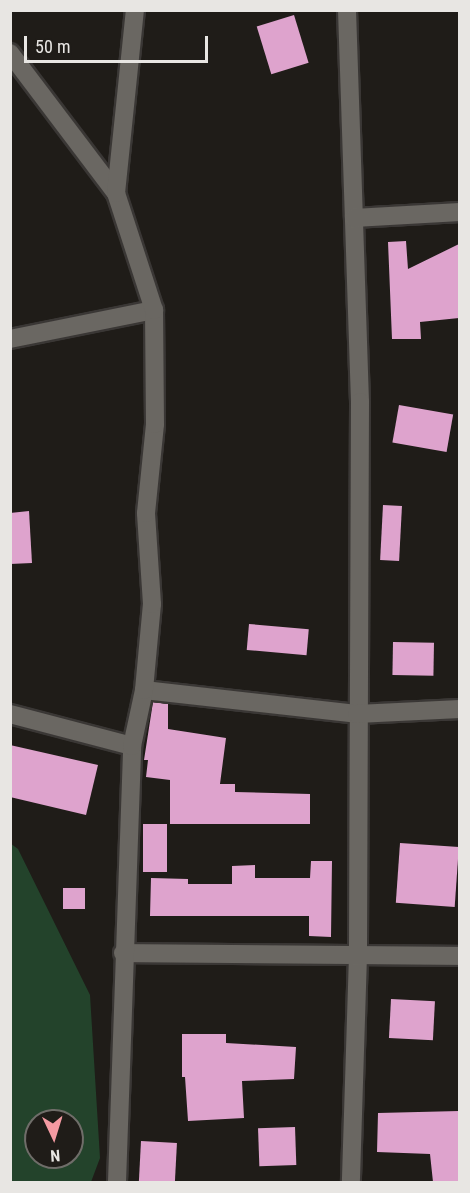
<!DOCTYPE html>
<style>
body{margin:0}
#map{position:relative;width:470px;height:1193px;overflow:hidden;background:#1f1c18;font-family:"Roboto Condensed",sans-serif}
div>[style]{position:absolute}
.green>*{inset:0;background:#23432b}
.building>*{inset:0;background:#dea3cd;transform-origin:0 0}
.roads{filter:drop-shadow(2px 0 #3a3735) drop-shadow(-2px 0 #3a3735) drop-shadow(0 2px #3a3735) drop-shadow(0 -2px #3a3735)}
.minor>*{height:18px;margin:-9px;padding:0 9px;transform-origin:9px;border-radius:9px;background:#6a6762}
span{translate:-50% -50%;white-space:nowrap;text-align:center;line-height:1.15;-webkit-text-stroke:6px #1f1c18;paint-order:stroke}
.frame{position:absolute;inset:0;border:12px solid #e8e6e3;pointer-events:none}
.north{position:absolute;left:24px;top:1109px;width:60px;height:60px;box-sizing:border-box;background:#1f1c18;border:2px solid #6f6d69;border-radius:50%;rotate:176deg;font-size:16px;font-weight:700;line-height:24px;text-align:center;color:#e8e6e3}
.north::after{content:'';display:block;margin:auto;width:21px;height:27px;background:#f49aa2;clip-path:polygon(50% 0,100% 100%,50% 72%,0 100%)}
.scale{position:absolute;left:24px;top:36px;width:184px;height:27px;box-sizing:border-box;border:3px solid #e8e6e3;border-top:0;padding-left:8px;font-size:18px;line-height:21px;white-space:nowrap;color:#e8e6e3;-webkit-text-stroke:4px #1f1c18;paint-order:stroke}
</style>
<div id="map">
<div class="green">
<i style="clip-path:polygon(evenodd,10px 843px,18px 849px,90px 995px,100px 1158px,91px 1182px,11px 1182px,10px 843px,36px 1121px,72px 1121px,72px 1157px,36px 1157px,36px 1121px)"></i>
</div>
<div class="building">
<i style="left:294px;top:15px;width:50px;height:39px;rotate:73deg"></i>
<i style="clip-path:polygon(406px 241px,408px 269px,459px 244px,459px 318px,420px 322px,421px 339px,392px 339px,388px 242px)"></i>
<i style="left:399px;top:405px;width:55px;height:38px;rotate:10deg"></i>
<i style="left:383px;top:505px;width:19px;height:55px;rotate:3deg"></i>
<i style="clip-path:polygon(29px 511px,32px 563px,10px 564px,10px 513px)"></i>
<i style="left:249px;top:624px;width:60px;height:26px;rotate:5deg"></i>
<i style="left:393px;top:642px;width:41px;height:33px;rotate:1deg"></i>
<i style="clip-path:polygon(153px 702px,168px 704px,168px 729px,226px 738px,220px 784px,235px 784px,235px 792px,310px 794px,310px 824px,170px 824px,170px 780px,146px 777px,148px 760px,144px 760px)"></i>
<i style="clip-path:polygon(10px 745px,98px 765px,86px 815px,10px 797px)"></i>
<i style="left:143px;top:824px;width:24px;height:48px"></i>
<i style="left:400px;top:843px;width:59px;height:60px;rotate:4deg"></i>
<i style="clip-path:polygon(311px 861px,332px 861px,331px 937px,309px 936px,309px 916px,150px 916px,151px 878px,188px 879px,188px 884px,232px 884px,232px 866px,255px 865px,255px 878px,310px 878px)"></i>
<i style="left:63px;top:888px;width:22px;height:21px"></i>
<i style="left:391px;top:999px;width:44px;height:39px;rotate:3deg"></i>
<i style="clip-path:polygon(182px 1034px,226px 1034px,226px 1043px,296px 1047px,294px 1079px,242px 1081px,244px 1118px,188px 1121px,185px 1077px,182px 1077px)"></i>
<i style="clip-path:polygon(459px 1111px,459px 1182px,433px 1182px,430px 1154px,377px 1152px,378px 1113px)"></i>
<i style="left:295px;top:1127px;width:38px;height:37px;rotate:88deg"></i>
<i style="left:141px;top:1141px;width:36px;height:41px;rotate:3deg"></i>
</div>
<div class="roads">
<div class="minor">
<i style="left:347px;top:10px;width:392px;rotate:88.1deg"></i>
<i style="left:360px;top:402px;width:553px;rotate:90.21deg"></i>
<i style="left:358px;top:955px;width:227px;rotate:91.8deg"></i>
<i style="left:10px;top:53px;width:176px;rotate:52.9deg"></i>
<i style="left:354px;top:218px;width:106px;rotate:-3.2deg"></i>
<i style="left:10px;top:339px;width:147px;rotate:-11.4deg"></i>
<i style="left:144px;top:690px;width:214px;rotate:6.4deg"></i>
<i style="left:357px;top:714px;width:103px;rotate:-2.8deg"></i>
<i style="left:10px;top:714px;width:126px;rotate:14.7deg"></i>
<i style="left:123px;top:953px;width:337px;rotate:0.5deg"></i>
<i style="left:117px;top:1182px;width:436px;rotate:-88deg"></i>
<i style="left:132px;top:746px;width:57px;rotate:-77.9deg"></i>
<i style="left:144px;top:690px;width:86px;rotate:-84.7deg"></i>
<i style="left:152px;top:604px;width:91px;rotate:-93.8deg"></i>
<i style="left:146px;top:513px;width:89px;rotate:-84.2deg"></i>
<i style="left:155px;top:424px;width:114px;rotate:-90.5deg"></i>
<i style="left:154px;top:310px;width:123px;rotate:-108deg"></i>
<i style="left:116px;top:193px;width:184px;rotate:-84.1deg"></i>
</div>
</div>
<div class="frame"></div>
<div class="north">N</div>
<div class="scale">50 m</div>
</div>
